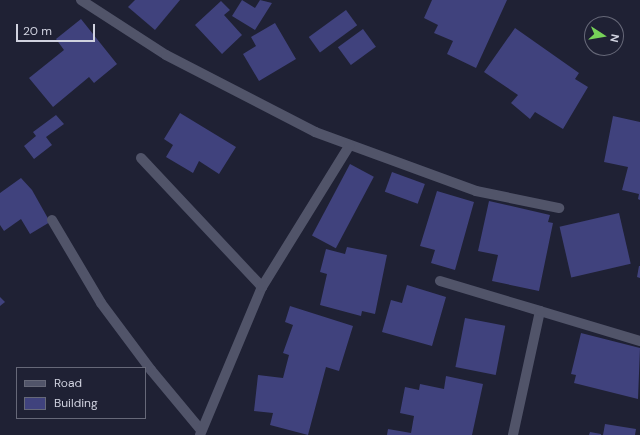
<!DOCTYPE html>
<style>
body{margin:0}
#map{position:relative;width:640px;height:435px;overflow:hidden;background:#1f2134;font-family:"DM Sans",sans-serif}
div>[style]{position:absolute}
.building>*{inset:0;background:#40427d;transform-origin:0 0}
.street>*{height:10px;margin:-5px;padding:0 5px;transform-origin:5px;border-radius:5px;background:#515469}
span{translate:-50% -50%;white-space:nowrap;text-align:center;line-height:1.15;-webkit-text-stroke:4px #1f2134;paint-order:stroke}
.legend{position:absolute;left:16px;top:367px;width:130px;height:52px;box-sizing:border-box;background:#1f2134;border:1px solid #666878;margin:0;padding:5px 7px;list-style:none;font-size:12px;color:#d0d2df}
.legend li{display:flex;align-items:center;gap:8px;height:20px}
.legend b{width:20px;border:1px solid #666878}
.north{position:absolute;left:584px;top:16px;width:40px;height:40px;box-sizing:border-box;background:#1f2134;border:1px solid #666878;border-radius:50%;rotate:102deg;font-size:11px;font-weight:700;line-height:16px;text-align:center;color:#d0d2df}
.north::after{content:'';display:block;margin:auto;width:14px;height:18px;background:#77d259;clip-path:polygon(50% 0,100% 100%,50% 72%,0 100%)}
.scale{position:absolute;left:16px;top:24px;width:79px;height:18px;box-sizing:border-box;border:2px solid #d0d2df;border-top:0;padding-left:5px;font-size:12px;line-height:14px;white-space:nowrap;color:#d0d2df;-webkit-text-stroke:3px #1f2134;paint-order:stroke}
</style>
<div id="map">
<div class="building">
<i style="clip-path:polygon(135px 0,180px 0,155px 30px,128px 7px)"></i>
<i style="clip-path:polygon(242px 0,255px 8px,260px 0,272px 3px,255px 30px,232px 16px)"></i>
<i style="clip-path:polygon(432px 0,507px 0,476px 68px,447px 54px,453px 41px,434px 33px,438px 25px,424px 18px)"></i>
<i style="clip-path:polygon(221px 1px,230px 10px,224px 15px,242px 35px,222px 54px,195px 25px)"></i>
<i style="left:346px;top:10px;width:19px;height:46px;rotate:54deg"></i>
<i style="clip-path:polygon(81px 19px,117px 64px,94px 83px,89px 77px,53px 107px,29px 78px,64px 50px,56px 39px)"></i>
<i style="clip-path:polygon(275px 23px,296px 59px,259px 81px,243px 54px,256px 46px,251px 37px)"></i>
<i style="clip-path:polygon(515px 28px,579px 73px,575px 79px,588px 87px,563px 129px,535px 112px,530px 119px,511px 103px,518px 95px,484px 72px)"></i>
<i style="left:363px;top:29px;width:22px;height:31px;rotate:54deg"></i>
<i style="clip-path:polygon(180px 113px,236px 147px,219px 174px,199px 161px,193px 173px,166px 157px,173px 145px,164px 139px)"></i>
<i style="clip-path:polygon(56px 115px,64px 124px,46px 137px,52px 145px,34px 159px,24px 146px,36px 136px,33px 132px)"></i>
<i style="clip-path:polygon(613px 116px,640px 122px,640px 200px,638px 199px,639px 194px,622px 190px,628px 167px,604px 162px)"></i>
<i style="left:350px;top:164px;width:27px;height:81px;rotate:28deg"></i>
<i style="left:392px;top:172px;width:35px;height:21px;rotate:20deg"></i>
<i style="clip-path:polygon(21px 178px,32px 190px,50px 222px,30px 234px,21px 219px,4px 231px,0 225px,0 193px)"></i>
<i style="clip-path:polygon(437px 191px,474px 202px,455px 270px,431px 263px,435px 250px,420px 246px)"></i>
<i style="clip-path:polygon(489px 201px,550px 215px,548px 222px,553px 223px,539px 291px,492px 281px,498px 255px,478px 251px)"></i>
<i style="left:619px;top:213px;width:52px;height:61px;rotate:77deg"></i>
<i style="clip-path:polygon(347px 247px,387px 255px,375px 314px,362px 311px,361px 316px,320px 305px,327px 274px,320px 272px,326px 249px,345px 254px)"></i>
<i style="clip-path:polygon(639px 266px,640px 266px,640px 278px,637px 277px)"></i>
<i style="clip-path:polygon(407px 285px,446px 297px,432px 346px,382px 332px,391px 300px,402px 303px)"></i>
<i style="clip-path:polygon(0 297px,5px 302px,0 306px)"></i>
<i style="clip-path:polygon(290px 306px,353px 326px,339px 371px,326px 367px,308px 435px,270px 425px,273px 413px,254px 411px,258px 375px,283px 378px,289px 355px,283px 353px,293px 325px,285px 322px)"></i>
<i style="left:465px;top:318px;width:41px;height:50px;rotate:11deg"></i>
<i style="clip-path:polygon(581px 333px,640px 348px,638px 399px,574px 383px,576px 375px,571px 374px)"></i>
<i style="clip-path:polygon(446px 376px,483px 384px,472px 435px,387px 435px,388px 429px,411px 433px,414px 416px,400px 413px,405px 387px,419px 390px,420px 384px,444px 389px)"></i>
<i style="clip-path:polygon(605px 424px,636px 429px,635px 435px,603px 435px)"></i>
<i style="clip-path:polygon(590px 432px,601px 434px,601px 435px,589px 435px)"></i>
</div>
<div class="street">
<i style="left:81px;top:0;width:101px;rotate:32.9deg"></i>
<i style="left:166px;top:55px;width:168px;rotate:27.3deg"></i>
<i style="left:315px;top:132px;width:171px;rotate:20.1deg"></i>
<i style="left:476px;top:191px;width:85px;rotate:11.6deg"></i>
<i style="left:141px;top:158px;width:177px;rotate:46.8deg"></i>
<i style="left:52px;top:220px;width:96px;rotate:59.4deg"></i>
<i style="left:101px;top:303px;width:84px;rotate:53.3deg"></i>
<i style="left:151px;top:370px;width:78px;rotate:50.2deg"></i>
<i style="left:440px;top:281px;width:104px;rotate:16.7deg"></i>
<i style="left:540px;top:311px;width:127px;rotate:102.3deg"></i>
<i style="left:540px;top:311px;width:104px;rotate:16.7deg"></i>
<i style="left:200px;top:435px;width:160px;rotate:-67.3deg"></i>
<i style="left:262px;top:287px;width:166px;rotate:-58.3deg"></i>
</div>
<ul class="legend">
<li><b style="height:5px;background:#515469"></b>Road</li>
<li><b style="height:11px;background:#40427d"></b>Building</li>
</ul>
<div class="north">N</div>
<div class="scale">20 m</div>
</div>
